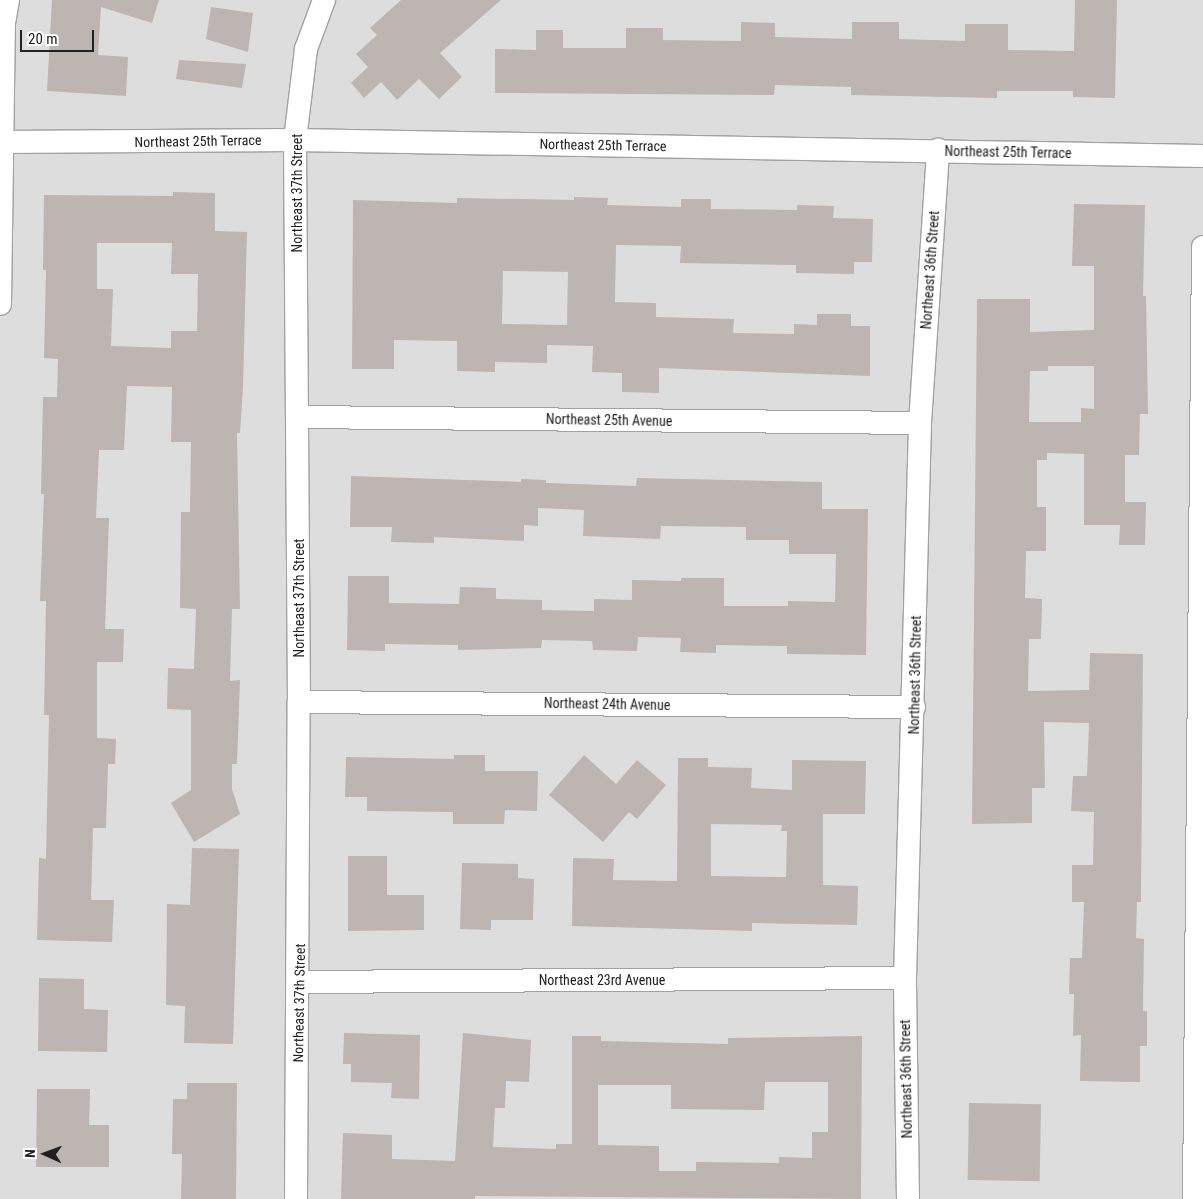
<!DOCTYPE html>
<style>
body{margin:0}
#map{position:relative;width:1203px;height:1199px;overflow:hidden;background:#efece8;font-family:"Roboto Condensed",sans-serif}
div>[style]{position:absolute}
.residential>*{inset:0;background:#dedddd}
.building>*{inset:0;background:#bdb5b1;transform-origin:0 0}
.roads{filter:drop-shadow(1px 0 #a1a1a1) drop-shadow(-1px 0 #a1a1a1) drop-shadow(0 1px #a1a1a1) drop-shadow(0 -1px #a1a1a1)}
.minor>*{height:22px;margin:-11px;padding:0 11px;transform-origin:11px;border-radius:11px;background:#fff}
span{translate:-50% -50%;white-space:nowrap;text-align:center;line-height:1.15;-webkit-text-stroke:4.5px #fff;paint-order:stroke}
.street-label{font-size:14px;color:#202020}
.north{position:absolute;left:20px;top:1129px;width:50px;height:50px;-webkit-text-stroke:4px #fff;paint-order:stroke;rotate:272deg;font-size:14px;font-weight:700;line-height:20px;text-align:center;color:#202020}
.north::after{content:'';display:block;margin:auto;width:18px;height:22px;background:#202020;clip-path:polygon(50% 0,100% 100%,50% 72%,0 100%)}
.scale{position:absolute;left:20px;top:30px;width:74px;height:22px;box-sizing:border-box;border:2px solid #202020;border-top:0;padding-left:6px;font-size:15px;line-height:18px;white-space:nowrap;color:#202020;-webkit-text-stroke:4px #fff;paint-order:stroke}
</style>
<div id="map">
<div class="residential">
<i style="clip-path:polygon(0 0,1203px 0,1203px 437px,1194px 1199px,0 1199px)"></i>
</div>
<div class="building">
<i style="clip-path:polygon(52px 0,159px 0,152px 23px,101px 7px,98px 55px,128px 57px,126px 96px,47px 91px)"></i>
<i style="clip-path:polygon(401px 0,501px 0,440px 53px,462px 77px,439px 99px,419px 79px,397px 100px,381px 82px,364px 98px,351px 83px,368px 67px,356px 54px,377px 35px,370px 28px)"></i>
<i style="clip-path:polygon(1075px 0,1117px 0,1115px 98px,1073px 97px,1073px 91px,997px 91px,997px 98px,851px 95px,851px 87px,775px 85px,774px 95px,495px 93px,495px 49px,536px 50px,536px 30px,563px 30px,563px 48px,626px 48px,626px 28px,663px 28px,663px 40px,741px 41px,741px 22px,775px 23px,775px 37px,852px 39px,852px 22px,899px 22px,899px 39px,965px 41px,965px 24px,1008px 24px,1008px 50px,1074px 51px)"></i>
<i style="clip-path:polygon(211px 7px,253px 13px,248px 52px,206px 39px)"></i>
<i style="clip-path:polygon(179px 60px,246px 64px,242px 88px,176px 79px)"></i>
<i style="clip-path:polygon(evenodd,173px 192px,215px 193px,215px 231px,247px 232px,243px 387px,240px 433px,237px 433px,240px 609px,232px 609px,230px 681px,240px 680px,237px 764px,232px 764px,232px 789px,240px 814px,194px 842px,171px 803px,191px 790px,191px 710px,167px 709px,168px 668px,194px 669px,196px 609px,180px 608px,181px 512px,190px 512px,191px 442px,171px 442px,172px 387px,127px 386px,124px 450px,99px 450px,96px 518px,109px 518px,105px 629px,124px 629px,123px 662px,97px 662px,97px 738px,116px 739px,115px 764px,108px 764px,106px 828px,93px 828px,91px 900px,114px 900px,112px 942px,37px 940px,39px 858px,46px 859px,49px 715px,44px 715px,46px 601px,40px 601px,44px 494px,41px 494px,43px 397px,57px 397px,58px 359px,44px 358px,46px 270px,43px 270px,44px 195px,173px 196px,173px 192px,97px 243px,172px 243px,171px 274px,198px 274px,197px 331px,171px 331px,171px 348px,111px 346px,113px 289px,97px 289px,97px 243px)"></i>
<i style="clip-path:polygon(evenodd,574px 197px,608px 198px,607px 205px,681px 207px,681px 199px,711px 199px,711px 209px,797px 210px,797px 205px,834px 206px,833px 218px,873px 219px,872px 262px,854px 262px,854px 274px,796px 273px,796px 265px,680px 263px,681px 246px,616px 245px,615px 302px,656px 303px,656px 317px,734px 319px,733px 333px,794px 334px,794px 324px,817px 325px,817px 314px,851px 314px,851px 326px,870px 326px,870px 376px,659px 368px,659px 393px,622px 392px,622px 373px,592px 372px,593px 346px,547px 345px,547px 363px,495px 362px,495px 372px,457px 371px,457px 341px,394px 340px,394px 369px,352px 369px,353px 200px,457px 203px,457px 198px,574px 200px,574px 197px,503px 271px,568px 272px,567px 325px,502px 324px,503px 271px)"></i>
<i style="clip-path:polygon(evenodd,1074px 204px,1145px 205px,1143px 296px,1146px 296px,1148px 414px,1140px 414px,1139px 455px,1125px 455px,1125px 502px,1146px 502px,1145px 545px,1119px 545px,1120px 525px,1084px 525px,1084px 454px,1047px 453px,1047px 460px,1037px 460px,1037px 507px,1046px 507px,1046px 551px,1026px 551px,1025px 598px,1042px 599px,1041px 639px,1029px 639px,1028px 691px,1089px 690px,1090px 653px,1143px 654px,1141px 902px,1137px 902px,1136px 938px,1144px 939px,1143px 1011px,1147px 1011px,1147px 1046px,1140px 1046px,1140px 1082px,1080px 1081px,1081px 1035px,1073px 1036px,1074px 994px,1069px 994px,1070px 958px,1082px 958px,1084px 902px,1072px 902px,1072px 865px,1093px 865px,1094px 812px,1071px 811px,1073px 776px,1087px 776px,1089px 723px,1044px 722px,1045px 788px,1032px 788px,1032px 823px,972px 824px,977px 299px,1030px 299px,1030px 332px,1094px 330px,1094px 266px,1072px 266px,1074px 204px,1048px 366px,1094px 366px,1094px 409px,1081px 408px,1081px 422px,1029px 422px,1030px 371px,1048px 371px,1048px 366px)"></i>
<i style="clip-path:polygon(351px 476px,521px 482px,521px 479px,546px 480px,546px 483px,636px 486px,637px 478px,822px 482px,822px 509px,868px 509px,866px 655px,787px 654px,787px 646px,716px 645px,716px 653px,680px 652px,681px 638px,638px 637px,637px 651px,593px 650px,592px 641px,542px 640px,541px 648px,458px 650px,458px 645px,385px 644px,385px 651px,347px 650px,348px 576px,389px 576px,389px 603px,459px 604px,460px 587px,496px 588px,496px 599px,542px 600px,542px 610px,594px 611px,594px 599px,632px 600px,632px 580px,681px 581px,681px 578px,724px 578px,724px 606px,788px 606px,788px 601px,835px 602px,836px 554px,789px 554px,789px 540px,746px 540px,746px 527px,661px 526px,660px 539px,583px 536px,584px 510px,538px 508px,538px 526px,524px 525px,524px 541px,434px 537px,434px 543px,391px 542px,392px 527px,350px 527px)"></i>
<i style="clip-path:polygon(454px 755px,485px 755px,485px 771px,538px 771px,537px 811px,505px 810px,504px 824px,453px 824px,453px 812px,367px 811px,367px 797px,345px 797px,346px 757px,454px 759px)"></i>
<i style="clip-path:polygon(584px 755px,616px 784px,637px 760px,666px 785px,637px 819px,629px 812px,603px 842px,549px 795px)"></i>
<i style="clip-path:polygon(evenodd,678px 758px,708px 758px,708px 767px,752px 768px,751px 788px,792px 790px,792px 760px,866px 761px,865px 814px,823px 814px,823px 885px,858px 886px,857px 925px,752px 923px,752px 931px,572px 926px,573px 858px,614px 859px,613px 880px,677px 881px,678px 758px,711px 824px,782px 825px,781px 831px,787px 831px,786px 877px,711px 876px,711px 824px)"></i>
<i style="clip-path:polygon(192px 848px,239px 849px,233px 1044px,184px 1043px,185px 1006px,166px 1005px,167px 904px,190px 905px)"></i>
<i style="clip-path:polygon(348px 856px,387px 856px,387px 895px,424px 895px,424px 930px,348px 931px)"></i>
<i style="clip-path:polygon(462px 863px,518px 864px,518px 878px,534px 879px,533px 920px,491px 920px,491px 930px,460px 929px)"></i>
<i style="clip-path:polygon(39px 978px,84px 979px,84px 1009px,108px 1010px,107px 1052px,38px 1051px)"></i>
<i style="clip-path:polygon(344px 1033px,420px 1035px,419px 1099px,391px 1098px,392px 1083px,351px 1082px,351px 1064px,343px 1064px)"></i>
<i style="clip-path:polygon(evenodd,463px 1033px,531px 1040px,529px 1082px,506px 1081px,505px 1108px,495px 1108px,493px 1147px,556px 1149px,556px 1144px,572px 1144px,572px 1036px,601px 1036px,601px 1041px,728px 1044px,728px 1038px,862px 1036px,861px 1199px,475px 1196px,475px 1199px,341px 1199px,343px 1133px,392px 1135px,392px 1159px,455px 1161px,463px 1033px,765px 1082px,828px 1082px,828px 1132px,812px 1132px,812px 1158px,779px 1157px,779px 1163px,696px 1162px,696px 1171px,659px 1171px,659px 1146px,598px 1145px,598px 1085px,671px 1085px,671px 1109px,764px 1110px,765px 1082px)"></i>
<i style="clip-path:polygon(187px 1083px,237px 1083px,236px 1199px,181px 1199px,182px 1154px,172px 1154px,173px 1099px,187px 1099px)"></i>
<i style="clip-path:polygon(37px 1089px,90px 1089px,89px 1125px,109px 1125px,109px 1167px,36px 1167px)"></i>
<i style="left:969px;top:1103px;width:72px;height:77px;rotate:1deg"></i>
</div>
<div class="roads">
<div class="minor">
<i style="left:2px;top:142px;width:293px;rotate:-0.4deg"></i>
<i style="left:295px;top:140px;width:908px;rotate:1.01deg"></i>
<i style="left:0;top:304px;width:281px;rotate:-89.2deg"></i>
<i style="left:4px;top:23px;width:23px;rotate:-80deg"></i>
<i style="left:297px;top:417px;width:623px;rotate:0.55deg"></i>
<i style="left:299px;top:702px;width:615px;rotate:0.47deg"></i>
<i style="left:299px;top:982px;width:606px;rotate:-0.38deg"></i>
<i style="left:296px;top:1199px;width:497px;rotate:-89.7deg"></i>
<i style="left:299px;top:702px;width:562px;rotate:-90.41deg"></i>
<i style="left:295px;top:140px;width:92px;rotate:-83.1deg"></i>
<i style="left:306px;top:49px;width:52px;rotate:-69.8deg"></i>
<i style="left:908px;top:1199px;width:221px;rotate:-90.8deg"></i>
<i style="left:905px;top:978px;width:555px;rotate:-88.45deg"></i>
<i style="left:920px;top:423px;width:274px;rotate:-86.2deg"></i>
<i style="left:1194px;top:1199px;width:952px;rotate:-89.46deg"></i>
</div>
</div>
<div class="street-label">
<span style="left:198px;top:141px;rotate:-1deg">Northeast 25th Terrace</span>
<span style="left:603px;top:145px;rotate:1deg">Northeast 25th Terrace</span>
<span style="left:1008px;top:152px;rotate:1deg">Northeast 25th Terrace</span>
<span style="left:297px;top:193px;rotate:-90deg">Northeast 37th Street</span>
<span style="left:930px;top:270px;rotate:-86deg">Northeast 36th Street</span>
<span style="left:609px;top:420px;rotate:1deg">Northeast 25th Avenue</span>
<span style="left:299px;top:598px;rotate:-90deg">Northeast 37th Street</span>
<span style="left:915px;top:675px;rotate:-89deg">Northeast 36th Street</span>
<span style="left:607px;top:704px;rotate:1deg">Northeast 24th Avenue</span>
<span style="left:602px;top:980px">Northeast 23rd Avenue</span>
<span style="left:299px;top:1003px;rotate:-89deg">Northeast 37th Street</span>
<span style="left:906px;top:1079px;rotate:-91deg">Northeast 36th Street</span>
</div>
<div class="north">N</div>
<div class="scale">20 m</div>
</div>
